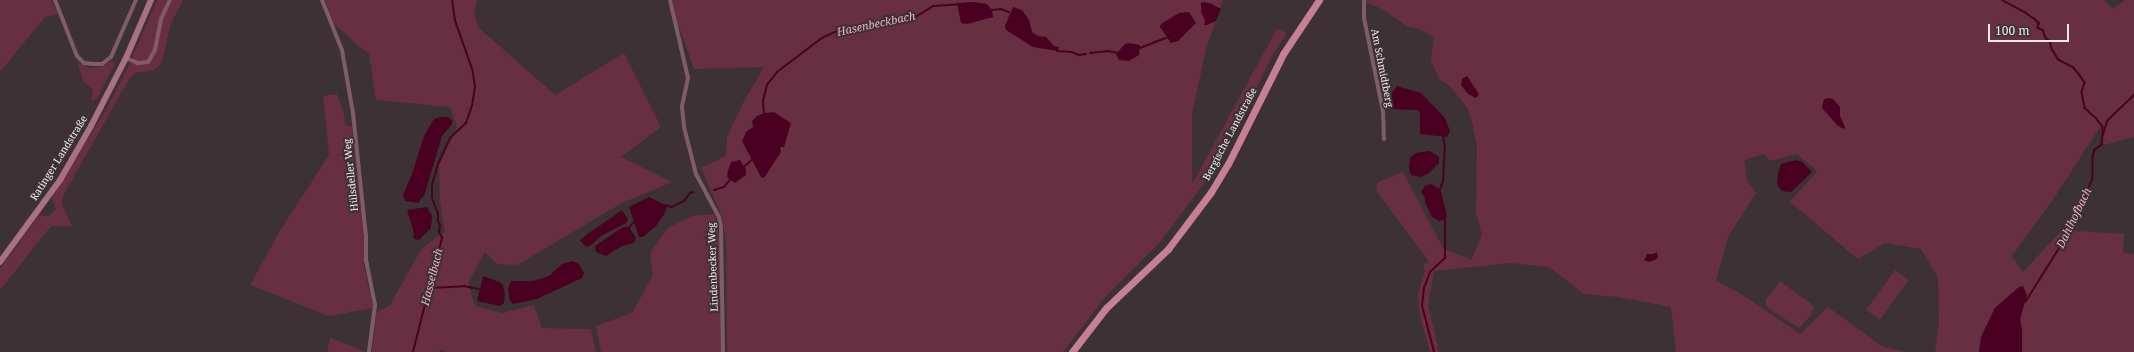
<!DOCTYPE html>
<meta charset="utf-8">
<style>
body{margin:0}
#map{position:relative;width:2134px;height:352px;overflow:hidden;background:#3c3235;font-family:"Noto Serif",serif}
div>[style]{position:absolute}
.green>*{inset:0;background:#672f41;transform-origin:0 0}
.water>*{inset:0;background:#4a0021}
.stream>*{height:1.5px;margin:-0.75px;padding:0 0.75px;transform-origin:0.75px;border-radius:0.75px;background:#4a0021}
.street>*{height:4px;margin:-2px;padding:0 2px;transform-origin:2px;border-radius:2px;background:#805c65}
.secondary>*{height:6px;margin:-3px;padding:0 3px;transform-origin:3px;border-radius:3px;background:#a87080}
.primary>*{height:7px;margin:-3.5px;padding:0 3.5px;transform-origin:3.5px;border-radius:3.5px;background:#c77f94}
span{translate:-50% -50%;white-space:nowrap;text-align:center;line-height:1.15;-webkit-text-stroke:4px #3c3235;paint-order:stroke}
.street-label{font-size:10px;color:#f1eaeb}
.water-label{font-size:11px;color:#f5b0c3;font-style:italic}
.scale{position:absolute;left:1988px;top:24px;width:81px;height:18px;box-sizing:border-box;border:2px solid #f1eaeb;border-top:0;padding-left:5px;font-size:12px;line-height:14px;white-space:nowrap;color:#f1eaeb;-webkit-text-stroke:3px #3c3235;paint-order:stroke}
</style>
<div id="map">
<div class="green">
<i style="clip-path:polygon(0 0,51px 0,58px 14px,45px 17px,0 72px)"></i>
<i style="clip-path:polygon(157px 0,183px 0,171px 23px,163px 58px,160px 65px,154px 70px,135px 73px,129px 79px,63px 196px,62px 204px,72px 226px,51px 226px,0 290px,0 269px,39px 215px,49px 216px,56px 210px,52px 197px,107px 108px,128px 67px)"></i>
<i style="clip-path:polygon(325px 0,477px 0,474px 13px,479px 28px,555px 95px,624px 53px,661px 127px,621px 157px,672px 182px,622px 203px,517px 265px,497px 264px,485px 252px,468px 283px,475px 306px,502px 313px,534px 305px,542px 328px,591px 329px,596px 352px,445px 352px,445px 350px,440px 350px,439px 352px,372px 352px,376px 313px,390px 305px,422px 248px,445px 232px,440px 201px,439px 165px,457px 128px,450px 107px,376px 100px,369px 53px,357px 45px,334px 23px)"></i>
<i style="clip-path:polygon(673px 0,1223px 0,1206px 49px,1192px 115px,1192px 184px,1277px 29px,1287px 33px,1271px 58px,1239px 124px,1214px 170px,1161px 241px,1106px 296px,1063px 352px,727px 352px,726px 240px,721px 214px,701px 168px,726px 156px,727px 137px,743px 103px,764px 67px,694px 69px,677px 21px)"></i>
<i style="clip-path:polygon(1367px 0,2104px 0,2113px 9px,2125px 0,2134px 0,2134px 137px,2104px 145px,2100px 127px,2054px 198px,2012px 256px,2023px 272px,2062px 230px,2124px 234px,2123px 253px,2134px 254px,2134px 352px,2022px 352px,2022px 329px,2020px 319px,2022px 311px,2019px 287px,1995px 308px,1981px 337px,1979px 352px,1935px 352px,1939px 323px,1938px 278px,1921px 249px,1885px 243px,1858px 259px,1790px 202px,1817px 171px,1797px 154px,1770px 161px,1765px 154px,1744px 160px,1747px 180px,1756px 193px,1728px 237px,1716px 281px,1738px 292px,1800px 334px,1828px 307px,1883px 347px,1907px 352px,1676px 352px,1671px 307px,1618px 297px,1584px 294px,1549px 267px,1510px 263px,1434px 271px,1428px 305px,1439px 352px,1430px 352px,1420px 316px,1418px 295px,1425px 271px,1424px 264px,1429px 262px,1376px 190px,1378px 182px,1403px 172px,1443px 248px,1471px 260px,1482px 235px,1476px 213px,1477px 147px,1472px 121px,1467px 108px,1451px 87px,1439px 79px,1431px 60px,1434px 37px,1420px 29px,1408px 27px,1384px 10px,1366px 2px)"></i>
<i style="clip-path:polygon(112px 61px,115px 63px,97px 99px,91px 101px,93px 90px,83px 81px,78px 63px,90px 68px,101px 67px)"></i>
<i style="clip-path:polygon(337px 94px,344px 113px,345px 125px,352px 127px,364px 238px,364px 266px,373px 308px,329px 316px,250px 285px,281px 229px,329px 155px,323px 96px)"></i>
<i style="clip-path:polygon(715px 214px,720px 240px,721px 352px,601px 352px,596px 326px,632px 313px,653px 275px,650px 253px,668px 228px,692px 216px)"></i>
<i style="left:1895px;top:270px;width:17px;height:49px;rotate:36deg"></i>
<i style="clip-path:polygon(1780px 281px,1814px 306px,1811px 315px,1799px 328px,1769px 309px,1766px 304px,1766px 299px)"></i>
<i style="clip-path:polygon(330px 338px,355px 347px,365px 352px,327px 352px)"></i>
</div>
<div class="water">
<i style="clip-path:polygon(973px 2px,987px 4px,992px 10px,993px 17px,967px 24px,961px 23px,957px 3px)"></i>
<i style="clip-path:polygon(1203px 2px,1210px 3px,1221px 9px,1216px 21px,1207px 25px,1204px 25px,1205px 20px,1201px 12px,1201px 3px)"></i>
<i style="clip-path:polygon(1013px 7px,1022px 10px,1029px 20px,1032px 32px,1038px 36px,1046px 37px,1054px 46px,1059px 47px,1058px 51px,1033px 47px,1006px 30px,1005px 26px)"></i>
<i style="clip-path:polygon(1189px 12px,1196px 23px,1178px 41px,1171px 43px,1160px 27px,1161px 24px,1179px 13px)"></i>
<i style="clip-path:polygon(1129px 43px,1140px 45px,1139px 55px,1129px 61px,1119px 60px,1116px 54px,1125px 44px)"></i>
<i style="clip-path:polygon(1467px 76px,1479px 94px,1476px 98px,1468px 94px,1461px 85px,1462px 79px)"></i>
<i style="clip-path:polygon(1397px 86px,1421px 93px,1445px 118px,1450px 131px,1447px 137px,1420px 134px,1420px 112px,1417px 110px,1390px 109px,1390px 96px)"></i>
<i style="clip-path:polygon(1829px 98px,1833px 99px,1840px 107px,1840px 116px,1845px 127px,1844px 129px,1838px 126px,1822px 108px,1824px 99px)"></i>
<i style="clip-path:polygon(774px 112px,791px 123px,784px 147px,780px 147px,781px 152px,768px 172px,764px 178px,761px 177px,742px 141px,746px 132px,753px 127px,752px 121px,757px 116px,764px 113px)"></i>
<i style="clip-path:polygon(441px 117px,448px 117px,452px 120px,452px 124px,442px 136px,424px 196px,420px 199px,419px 203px,405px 201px,403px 195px,412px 174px,424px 136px,434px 119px)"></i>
<i style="clip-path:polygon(1430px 151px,1439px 157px,1439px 163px,1428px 174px,1420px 177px,1411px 175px,1409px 169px,1410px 158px,1416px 153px)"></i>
<i style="clip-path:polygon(740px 160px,746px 170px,746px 175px,735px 183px,727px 177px,728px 171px,731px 162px)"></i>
<i style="clip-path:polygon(1796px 160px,1802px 162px,1812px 172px,1791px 192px,1782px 191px,1777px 185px,1778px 173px,1781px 164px)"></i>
<i style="clip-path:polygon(1431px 184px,1440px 189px,1441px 192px,1447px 216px,1444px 220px,1439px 221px,1432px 217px,1425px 203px,1425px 198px,1421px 192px,1425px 186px)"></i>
<i style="clip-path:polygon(649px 197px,667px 206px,665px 213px,656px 226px,643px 237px,639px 237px,629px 207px)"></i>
<i style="clip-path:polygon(427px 207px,432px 216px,431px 228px,419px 240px,414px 239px,413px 229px,407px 210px)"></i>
<i style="clip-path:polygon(622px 210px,628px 219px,626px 223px,601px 236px,591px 245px,587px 247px,583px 244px,580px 240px,589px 233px)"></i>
<i style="clip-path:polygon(623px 227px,629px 227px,636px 238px,634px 243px,622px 246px,606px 256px,596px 252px,595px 246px)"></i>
<i style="clip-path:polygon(1657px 252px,1658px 257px,1655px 260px,1649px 262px,1644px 260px,1647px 254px,1653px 254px)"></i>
<i style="clip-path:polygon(572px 261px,579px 264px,584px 273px,582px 278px,537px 299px,513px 304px,510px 301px,508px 289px,511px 281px,533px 281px,549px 276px,562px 264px)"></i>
<i style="clip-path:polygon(483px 276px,500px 282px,503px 285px,505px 294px,504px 303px,500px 306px,477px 301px)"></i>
<i style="clip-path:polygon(2023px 286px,2027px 295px,2020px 319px,2022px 329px,2022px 352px,1979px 352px,1981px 337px,1995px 308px,2019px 287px)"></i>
</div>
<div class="stream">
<i style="left:2002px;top:0;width:27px;rotate:28deg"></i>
<i style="left:2026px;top:13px;width:11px;rotate:34deg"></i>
<i style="left:2035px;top:19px;width:6px;rotate:45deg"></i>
<i style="left:2039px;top:23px;width:5px;rotate:101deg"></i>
<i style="left:2038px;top:28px;width:5px;rotate:22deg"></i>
<i style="left:2043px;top:30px;width:9px;rotate:69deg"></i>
<i style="left:2046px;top:38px;width:5px;rotate:37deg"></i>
<i style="left:2050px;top:41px;width:8px;rotate:76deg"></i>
<i style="left:2052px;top:49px;width:13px;rotate:58deg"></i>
<i style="left:2059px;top:60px;width:16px;rotate:27deg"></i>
<i style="left:2073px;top:67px;width:9px;rotate:49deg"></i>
<i style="left:2079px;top:74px;width:11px;rotate:56deg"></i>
<i style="left:2085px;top:83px;width:9px;rotate:108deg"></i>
<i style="left:2082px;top:92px;width:16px;rotate:79deg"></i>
<i style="left:2085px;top:108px;width:15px;rotate:42deg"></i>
<i style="left:2096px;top:118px;width:11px;rotate:52deg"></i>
<i style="left:2103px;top:127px;width:8px;rotate:90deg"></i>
<i style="left:2103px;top:135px;width:10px;rotate:96deg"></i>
<i style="left:2102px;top:145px;width:9px;rotate:144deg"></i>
<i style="left:2095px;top:150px;width:7px;rotate:106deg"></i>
<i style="left:2093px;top:157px;width:22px;rotate:90deg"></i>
<i style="left:2093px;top:179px;width:65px;rotate:114.6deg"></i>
<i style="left:2066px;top:238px;width:75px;rotate:122deg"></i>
<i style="left:992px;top:10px;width:9px;rotate:-6deg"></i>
<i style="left:1001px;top:9px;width:9px;rotate:21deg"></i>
<i style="left:1140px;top:48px;width:30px;rotate:-21deg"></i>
<i style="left:1057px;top:51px;width:15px;rotate:4deg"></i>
<i style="left:1072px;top:52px;width:8px;rotate:23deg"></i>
<i style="left:1079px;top:55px;width:7px;rotate:-8deg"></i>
<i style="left:1090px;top:53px;width:18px;rotate:-6deg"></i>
<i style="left:1108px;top:51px;width:11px;rotate:10deg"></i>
<i style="left:764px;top:113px;width:12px;rotate:-95deg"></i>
<i style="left:763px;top:101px;width:16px;rotate:-76deg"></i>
<i style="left:767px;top:85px;width:16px;rotate:-52deg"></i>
<i style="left:777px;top:72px;width:56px;rotate:-37.1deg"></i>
<i style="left:822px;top:38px;width:21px;rotate:-25deg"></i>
<i style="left:841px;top:29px;width:33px;rotate:-11deg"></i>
<i style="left:873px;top:23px;width:21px"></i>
<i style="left:894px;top:23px;width:9px;rotate:-27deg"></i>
<i style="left:902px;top:19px;width:12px;rotate:-5deg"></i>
<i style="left:914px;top:18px;width:22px;rotate:-32deg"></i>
<i style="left:933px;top:6px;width:26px;rotate:-4deg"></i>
<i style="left:2103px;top:135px;width:15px;rotate:-74deg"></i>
<i style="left:2107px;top:121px;width:37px;rotate:-44deg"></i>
<i style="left:743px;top:168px;width:12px;rotate:-42deg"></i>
<i style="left:1440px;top:189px;width:9px;rotate:-69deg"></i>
<i style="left:1443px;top:181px;width:33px;rotate:-87deg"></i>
<i style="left:1445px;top:148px;width:12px;rotate:-99deg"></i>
<i style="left:714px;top:190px;width:10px;rotate:-17deg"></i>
<i style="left:724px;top:187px;width:11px;rotate:-49deg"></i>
<i style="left:666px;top:205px;width:6px;rotate:18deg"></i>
<i style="left:672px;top:207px;width:13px;rotate:-27deg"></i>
<i style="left:684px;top:201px;width:10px;rotate:-53deg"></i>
<i style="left:690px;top:193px;width:4px;rotate:-14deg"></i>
<i style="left:629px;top:228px;width:8px;rotate:-50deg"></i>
<i style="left:430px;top:288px;width:34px;rotate:-3deg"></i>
<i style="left:464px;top:286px;width:16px;rotate:11deg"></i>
<i style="left:413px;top:352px;width:118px;rotate:-75.7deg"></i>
<i style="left:442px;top:238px;width:7px;rotate:-117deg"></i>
<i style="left:439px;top:232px;width:6px;rotate:-81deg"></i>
<i style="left:440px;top:226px;width:5px;rotate:-112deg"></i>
<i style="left:438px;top:221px;width:7px;rotate:-90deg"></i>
<i style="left:438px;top:214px;width:17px;rotate:-111deg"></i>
<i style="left:432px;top:198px;width:13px;rotate:-90deg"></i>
<i style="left:432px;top:185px;width:22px;rotate:-74deg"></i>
<i style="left:438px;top:164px;width:29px;rotate:-65deg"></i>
<i style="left:450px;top:138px;width:22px;rotate:-43deg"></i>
<i style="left:466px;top:123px;width:18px;rotate:-71deg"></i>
<i style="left:472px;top:106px;width:19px;rotate:-81deg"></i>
<i style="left:475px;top:87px;width:18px;rotate:-99deg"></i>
<i style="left:472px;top:69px;width:51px;rotate:-109.5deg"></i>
<i style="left:455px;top:21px;width:21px;rotate:-98deg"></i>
<i style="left:1434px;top:352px;width:48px;rotate:-104.6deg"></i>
<i style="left:1422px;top:306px;width:18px;rotate:-84deg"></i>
<i style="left:1424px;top:288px;width:17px;rotate:-69deg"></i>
<i style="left:1430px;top:272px;width:21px;rotate:-43deg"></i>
<i style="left:1445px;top:258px;width:42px;rotate:-90deg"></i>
</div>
<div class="street">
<i style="left:55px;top:0;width:60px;rotate:68.6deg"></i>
<i style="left:77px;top:56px;width:10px;rotate:45deg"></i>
<i style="left:84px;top:63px;width:9px;rotate:6deg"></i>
<i style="left:93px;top:64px;width:9px"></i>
<i style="left:102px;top:64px;width:11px;rotate:-38deg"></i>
<i style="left:111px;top:57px;width:62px;rotate:-66.3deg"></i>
<i style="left:322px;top:0;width:54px;rotate:68.2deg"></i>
<i style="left:342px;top:50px;width:64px;rotate:80.1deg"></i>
<i style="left:353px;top:113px;width:125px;rotate:84deg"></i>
<i style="left:366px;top:237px;width:23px;rotate:90deg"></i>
<i style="left:366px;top:260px;width:46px;rotate:78.7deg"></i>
<i style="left:375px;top:305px;width:47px;rotate:97.3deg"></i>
<i style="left:670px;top:0;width:80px;rotate:77deg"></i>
<i style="left:688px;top:78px;width:30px;rotate:102deg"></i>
<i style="left:682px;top:107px;width:20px;rotate:84deg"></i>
<i style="left:684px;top:127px;width:49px;rotate:75.7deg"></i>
<i style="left:696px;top:174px;width:49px;rotate:61.9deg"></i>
<i style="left:719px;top:217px;width:10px;rotate:79deg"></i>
<i style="left:721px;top:227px;width:125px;rotate:89.1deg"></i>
<i style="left:1364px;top:0;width:18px;rotate:90deg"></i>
<i style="left:1364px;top:18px;width:95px;rotate:78.5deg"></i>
<i style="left:1383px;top:111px;width:28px;rotate:88deg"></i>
<i style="left:126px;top:58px;width:13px;rotate:23deg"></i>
<i style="left:138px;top:63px;width:10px;rotate:-6deg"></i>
<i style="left:148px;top:62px;width:14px;rotate:-60deg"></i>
<i style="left:155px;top:50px;width:32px;rotate:-79deg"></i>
<i style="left:161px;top:19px;width:21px;rotate:-65deg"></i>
</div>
<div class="secondary">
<i style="left:0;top:262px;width:102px;rotate:-53.8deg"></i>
<i style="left:60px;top:180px;width:62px;rotate:-60.1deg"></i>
<i style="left:91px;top:126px;width:76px;rotate:-62.8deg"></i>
<i style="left:126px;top:58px;width:63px;rotate:-66.7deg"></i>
</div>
<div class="primary">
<i style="left:1072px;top:352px;width:56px;rotate:-52.3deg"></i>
<i style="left:1106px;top:308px;width:86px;rotate:-43.6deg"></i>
<i style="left:1168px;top:249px;width:71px;rotate:-53deg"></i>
<i style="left:1211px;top:192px;width:33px;rotate:-59deg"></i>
<i style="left:1228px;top:164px;width:123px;rotate:-63.4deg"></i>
<i style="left:1283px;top:54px;width:65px;rotate:-56.3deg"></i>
</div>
<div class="street-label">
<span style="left:1382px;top:68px;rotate:79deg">Am Schmidtberg</span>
<span style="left:1230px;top:134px;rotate:-62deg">Bergische Landstraße</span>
<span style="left:59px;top:158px;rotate:-58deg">Ratinger Landstraße</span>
<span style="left:351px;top:175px;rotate:-96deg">Hülsdeller Weg</span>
<span style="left:713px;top:267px;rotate:-92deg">Lindenbecker Weg</span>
</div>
<div class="water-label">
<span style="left:876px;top:24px;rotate:-12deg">Hasenbeckbach</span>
<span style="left:2074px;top:218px;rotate:-64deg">Dahlhofbach</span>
<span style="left:432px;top:277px;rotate:-76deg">Hasselbach</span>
</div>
<div class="scale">100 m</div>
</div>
